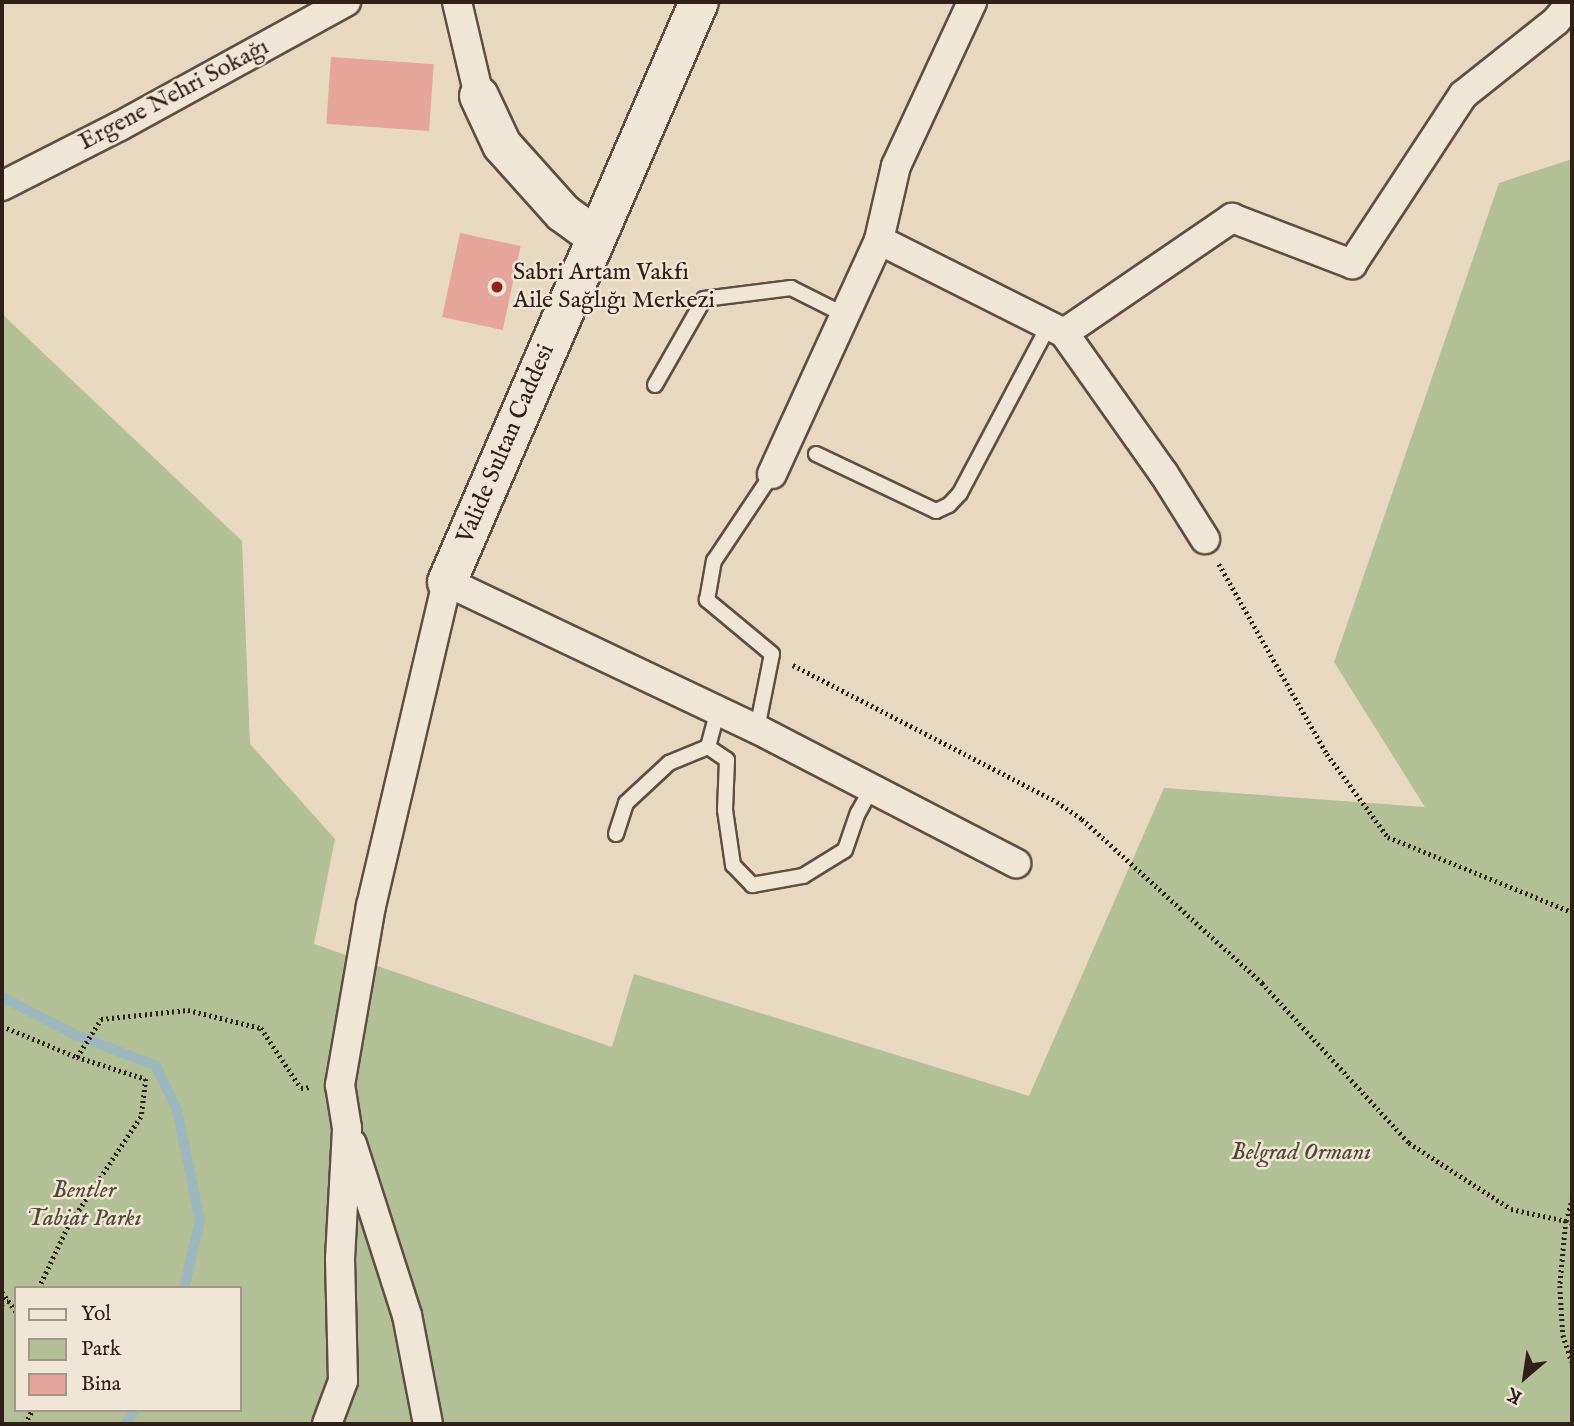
<!DOCTYPE html>
<meta charset="utf-8">
<style>
body{margin:0}
#map{position:relative;width:1574px;height:1426px;overflow:hidden;background:#e8d8bf;font-family:"IM FELL English",serif}
div>[style]{position:absolute}
.green>*{inset:0;background:#b3bf95}
.stream>*{height:10px;margin:-5px;padding:0 5px;transform-origin:5px;border-radius:5px;background:#9cb7bd}
.building>*{inset:0;background:#e5a59b;transform-origin:0 0}
.path>*{height:4.5px;margin-top:-2.25px;transform-origin:0;background:repeating-linear-gradient(90deg,#31201a 0 2px,transparent 0 5.5px)}
.roads{filter:drop-shadow(2px 0 #5f4e43) drop-shadow(-2px 0 #5f4e43) drop-shadow(0 2px #5f4e43) drop-shadow(0 -2px #5f4e43)}
.lane>*{height:14px;margin:-7px;padding:0 7px;transform-origin:7px;border-radius:7px;background:#f0e6d5}
.street>*{height:28px;margin:-14px;padding:0 14px;transform-origin:14px;border-radius:14px;background:#f0e6d5}
.secondary>*{height:38px;margin:-19px;padding:0 19px;transform-origin:19px;border-radius:19px;background:#f0e6d5}
.dots>*{width:19px;height:19px;translate:-50% -50%;box-sizing:border-box;border:4px solid #f0e6d5;border-radius:50%}
span{translate:-50% -50%;white-space:nowrap;text-align:center;line-height:1.15;-webkit-text-stroke:5px #f0e6d5;paint-order:stroke}
.street-label{font-size:24px;color:#31201a}
.poi-label{font-size:24px;color:#31201a}
.left{translate:0 -50%;text-align:left}
.park-label{font-size:24px;color:#524839;font-style:italic}
.frame{position:absolute;inset:0;border:4px solid #31201a;pointer-events:none}
.legend{position:absolute;left:14px;top:1286px;width:228px;height:126px;box-sizing:border-box;background:#f0e6d5;border:2px solid #a4978a;margin:0;padding:9px 12px;list-style:none;font-size:21px;color:#31201a}
.legend li{display:flex;align-items:center;gap:14px;height:35px}
.legend b{width:35px;border:2px solid #a4978a}
.north{position:absolute;left:1490px;top:1342px;width:70px;height:70px;-webkit-text-stroke:5px #f0e6d5;paint-order:stroke;rotate:209deg;font-size:19px;font-weight:700;line-height:28px;text-align:center;color:#31201a}
.north::after{content:'';display:block;margin:auto;width:24px;height:32px;background:#31201a;clip-path:polygon(50% 0,100% 100%,50% 72%,0 100%)}
</style>
<div id="map">
<div class="green">
<i style="clip-path:polygon(evenodd,1572px 159px,1572px 1424px,2px 1424px,2px 314px,242px 541px,250px 744px,335px 839px,314px 944px,612px 1047px,634px 974px,1029px 1096px,1164px 788px,1425px 807px,1334px 662px,1499px 183px,1572px 159px,16px 1288px,240px 1288px,240px 1410px,16px 1410px,16px 1288px)"></i>
</div>
<div class="stream">
<i style="left:2px;top:997px;width:81px;rotate:27.2deg"></i>
<i style="left:74px;top:1034px;width:88px;rotate:21.3deg"></i>
<i style="left:156px;top:1066px;width:49px;rotate:64.5deg"></i>
<i style="left:177px;top:1110px;width:113px;rotate:78.3deg"></i>
<i style="left:200px;top:1221px;width:69px;rotate:103.4deg"></i>
<i style="left:126px;top:1424px;width:17px;rotate:-57deg"></i>
</div>
<div class="building">
<i style="left:331px;top:57px;width:103px;height:67px;rotate:4deg"></i>
<i style="left:460px;top:233px;width:62px;height:86px;rotate:12deg"></i>
</div>
<div class="path">
<i style="left:1219px;top:564px;width:219px;rotate:60.4deg"></i>
<i style="left:1327px;top:754px;width:103px;rotate:53.7deg"></i>
<i style="left:1388px;top:837px;width:199px;rotate:22.2deg"></i>
<i style="left:793px;top:665px;width:297px;rotate:27.4deg"></i>
<i style="left:1057px;top:802px;width:30px;rotate:34deg"></i>
<i style="left:1082px;top:819px;width:244px;rotate:42.3deg"></i>
<i style="left:1262px;top:983px;width:217px;rotate:47.4deg"></i>
<i style="left:1409px;top:1143px;width:121px;rotate:32.9deg"></i>
<i style="left:1511px;top:1209px;width:56px;rotate:12.3deg"></i>
<i style="left:1566px;top:1221px;width:23px;rotate:-75deg"></i>
<i style="left:2px;top:1026px;width:81px;rotate:22.5deg"></i>
<i style="left:77px;top:1057px;width:72px;rotate:17.7deg"></i>
<i style="left:146px;top:1079px;width:38px;rotate:97deg"></i>
<i style="left:141px;top:1117px;width:132px;rotate:123.6deg"></i>
<i style="left:68px;top:1227px;width:68px;rotate:115.4deg"></i>
<i style="left:77px;top:1057px;width:45px;rotate:-57.7deg"></i>
<i style="left:101px;top:1019px;width:87px;rotate:-5.9deg"></i>
<i style="left:188px;top:1010px;width:75px;rotate:13.9deg"></i>
<i style="left:261px;top:1028px;width:72px;rotate:56.3deg"></i>
<i style="left:301px;top:1088px;width:10px;rotate:-6deg"></i>
<i style="left:1572px;top:1223px;width:6px;rotate:-162deg"></i>
<i style="left:1566px;top:1221px;width:65px;rotate:95.3deg"></i>
<i style="left:1560px;top:1286px;width:49px;rotate:86.5deg"></i>
<i style="left:1563px;top:1335px;width:28px;rotate:72deg"></i>
<i style="left:2px;top:1292px;width:24px;rotate:54deg"></i>
<i style="left:2px;top:1303px;width:7px;rotate:-16deg"></i>
<i style="left:25px;top:1424px;width:16px;rotate:-63deg"></i>
</div>
<div class="roads">
<div class="lane">
<i style="left:655px;top:385px;width:99px;rotate:-60.3deg"></i>
<i style="left:704px;top:299px;width:88px;rotate:-7.2deg"></i>
<i style="left:791px;top:288px;width:63px;rotate:26.6deg"></i>
<i style="left:816px;top:454px;width:133px;rotate:25.4deg"></i>
<i style="left:936px;top:511px;width:14px;rotate:-25deg"></i>
<i style="left:949px;top:505px;width:16px;rotate:-47deg"></i>
<i style="left:960px;top:493px;width:190px;rotate:-62.1deg"></i>
<i style="left:757px;top:729px;width:76px;rotate:-78.7deg"></i>
<i style="left:772px;top:654px;width:85px;rotate:-140.3deg"></i>
<i style="left:707px;top:600px;width:40px;rotate:-80deg"></i>
<i style="left:714px;top:561px;width:105px;rotate:-56.3deg"></i>
<i style="left:708px;top:747px;width:38px;rotate:-75deg"></i>
<i style="left:616px;top:834px;width:33px;rotate:-72deg"></i>
<i style="left:626px;top:803px;width:59px;rotate:-42.9deg"></i>
<i style="left:669px;top:763px;width:42px;rotate:-22.3deg"></i>
<i style="left:708px;top:747px;width:23px;rotate:34deg"></i>
<i style="left:727px;top:760px;width:50px;rotate:92.3deg"></i>
<i style="left:725px;top:810px;width:56px;rotate:81.7deg"></i>
<i style="left:733px;top:865px;width:28px;rotate:46deg"></i>
<i style="left:752px;top:885px;width:52px;rotate:-10deg"></i>
<i style="left:803px;top:876px;width:49px;rotate:-31.8deg"></i>
<i style="left:845px;top:850px;width:39px;rotate:-71deg"></i>
<i style="left:858px;top:813px;width:29px;rotate:-61deg"></i>
</div>
<div class="street">
<i style="left:457px;top:2px;width:97px;rotate:76.8deg"></i>
<i style="left:2px;top:186px;width:132px;rotate:-27deg"></i>
<i style="left:120px;top:126px;width:258px;rotate:-28.8deg"></i>
<i style="left:879px;top:240px;width:207px;rotate:26.7deg"></i>
<i style="left:1064px;top:333px;width:173px;rotate:54.7deg"></i>
<i style="left:1164px;top:474px;width:77px;rotate:57.8deg"></i>
<i style="left:1064px;top:333px;width:204px;rotate:-34.4deg"></i>
<i style="left:1232px;top:218px;width:129px;rotate:21deg"></i>
<i style="left:1352px;top:264px;width:202px;rotate:-56.7deg"></i>
<i style="left:1463px;top:95px;width:119px;rotate:-38.5deg"></i>
<i style="left:1556px;top:21px;width:25px;rotate:-50deg"></i>
<i style="left:772px;top:474px;width:257px;rotate:-65.4deg"></i>
<i style="left:879px;top:240px;width:76px;rotate:-77.1deg"></i>
<i style="left:896px;top:166px;width:181px;rotate:-65.1deg"></i>
<i style="left:352px;top:1144px;width:180px;rotate:72.2deg"></i>
<i style="left:407px;top:1315px;width:111px;rotate:79.1deg"></i>
<i style="left:327px;top:1424px;width:46px;rotate:-69.6deg"></i>
<i style="left:343px;top:1381px;width:122px;rotate:-91.4deg"></i>
<i style="left:340px;top:1259px;width:131px;rotate:-86.9deg"></i>
<i style="left:347px;top:1128px;width:44px;rotate:-99.2deg"></i>
<i style="left:340px;top:1085px;width:182px;rotate:-80.2deg"></i>
<i style="left:371px;top:906px;width:333px;rotate:-76.8deg"></i>
<i style="left:447px;top:582px;width:343px;rotate:25.4deg"></i>
<i style="left:757px;top:729px;width:292px;rotate:27.4deg"></i>
</div>
<div class="secondary">
<i style="left:479px;top:96px;width:54px;rotate:64.9deg"></i>
<i style="left:502px;top:145px;width:91px;rotate:48.1deg"></i>
<i style="left:563px;top:213px;width:39px;rotate:36deg"></i>
<i style="left:447px;top:582px;width:632px;rotate:-66.52deg"></i>
</div>
</div>
<div class="dots">
<i style="left:497px;top:287px;background:#8f2418"></i>
</div>
<div class="street-label">
<span style="left:174px;top:95px;rotate:-28deg">Ergene Nehri Sokağı</span>
<span style="left:506px;top:444px;rotate:-67deg">Valide Sultan Caddesi</span>
</div>
<div class="poi-label">
<span class="left" style="left:513px;top:287px">Sabri Artam Vakfı<br>Aile Sağlığı Merkezi</span>
</div>
<div class="park-label">
<span style="left:1301px;top:1153px">Belgrad Ormanı</span>
<span style="left:84px;top:1205px">Bentler<br>Tabiat Parkı</span>
</div>
<div class="frame"></div>
<ul class="legend">
<li><b style="height:9px;background:#f0e6d5"></b>Yol</li>
<li><b style="height:19px;background:#b3bf95"></b>Park</li>
<li><b style="height:19px;background:#e5a59b"></b>Bina</li>
</ul>
<div class="north">K</div>
</div>
